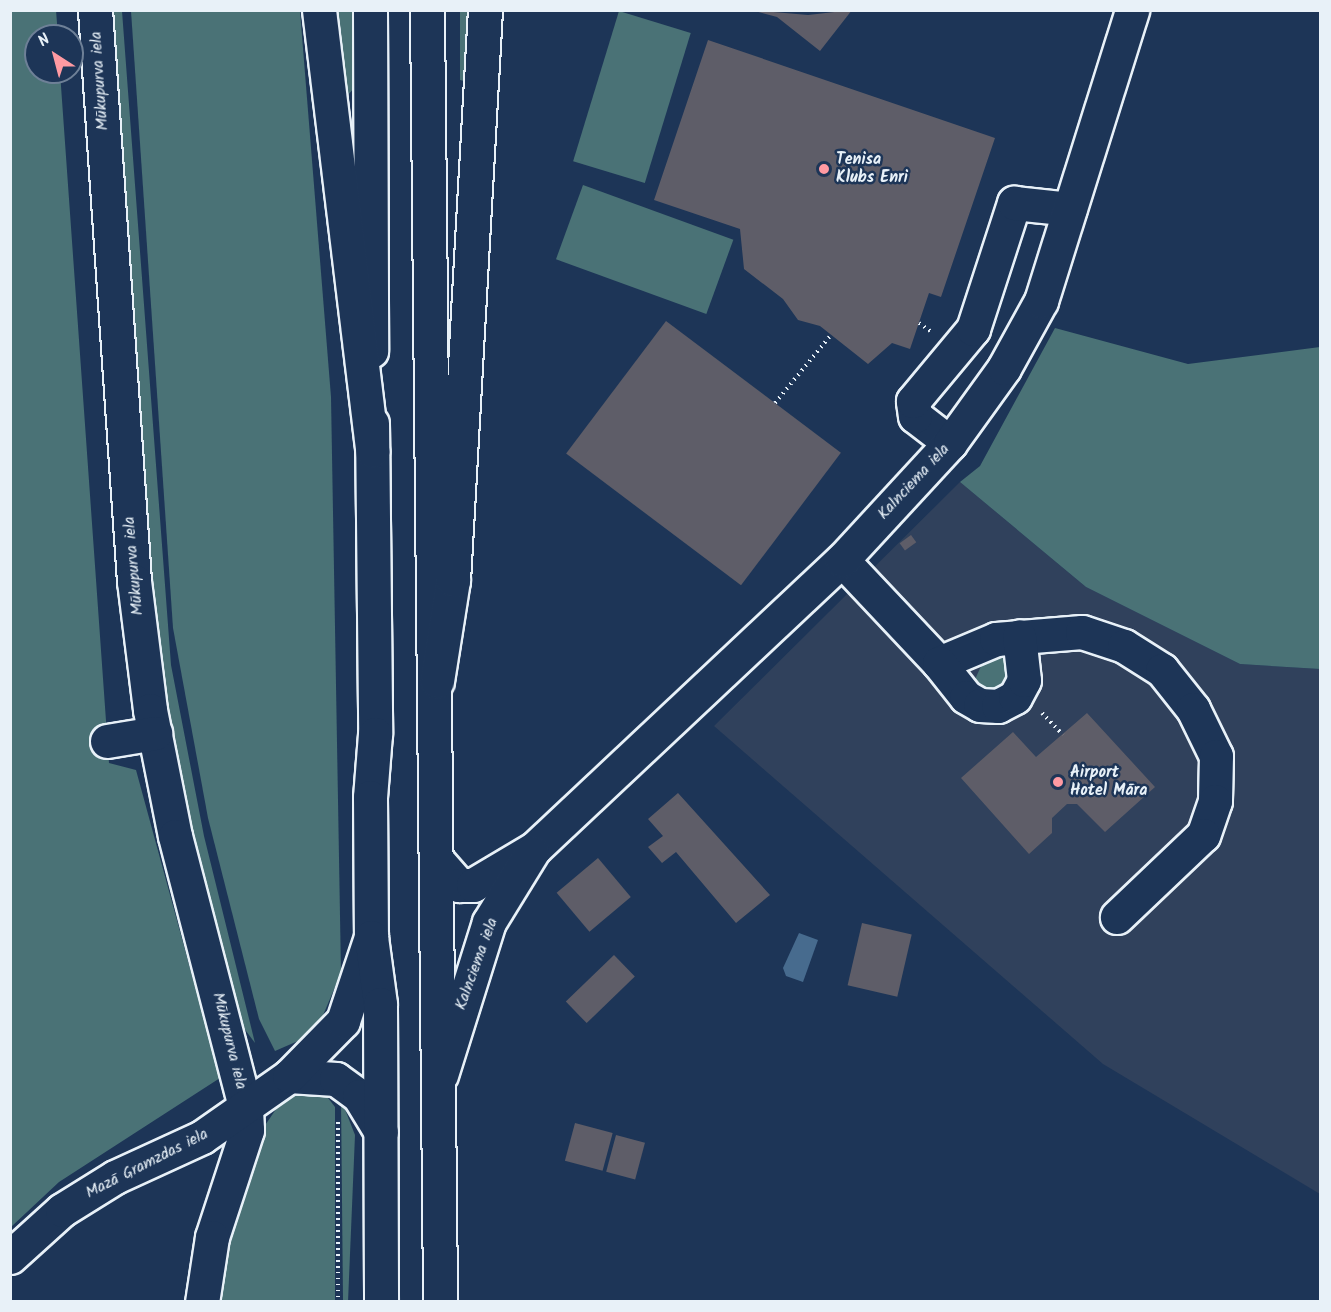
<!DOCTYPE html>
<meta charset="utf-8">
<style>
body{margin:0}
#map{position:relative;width:1331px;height:1312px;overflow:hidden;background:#1d3557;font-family:Kalam,sans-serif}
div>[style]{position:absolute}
.built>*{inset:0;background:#30415c}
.green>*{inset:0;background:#4a7276;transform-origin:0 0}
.water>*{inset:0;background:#476b8e}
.building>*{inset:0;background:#5e5d68;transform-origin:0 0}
.path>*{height:4px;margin-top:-2px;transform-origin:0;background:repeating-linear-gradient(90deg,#e8f1f8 0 1.5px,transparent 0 6px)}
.roads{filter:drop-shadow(2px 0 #e8f1f8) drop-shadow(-2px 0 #e8f1f8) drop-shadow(0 2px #e8f1f8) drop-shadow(0 -2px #e8f1f8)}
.minor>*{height:33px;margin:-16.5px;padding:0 16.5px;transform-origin:16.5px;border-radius:16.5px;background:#1d3557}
.major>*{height:33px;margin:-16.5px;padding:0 16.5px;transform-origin:16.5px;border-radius:16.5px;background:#1d3557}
.highway>*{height:33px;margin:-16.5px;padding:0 16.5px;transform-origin:16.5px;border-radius:16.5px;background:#1d3557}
.dots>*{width:16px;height:16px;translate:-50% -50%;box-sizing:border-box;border:3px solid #1d3557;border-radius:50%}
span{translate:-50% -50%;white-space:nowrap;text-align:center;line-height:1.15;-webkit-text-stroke:5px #1d3557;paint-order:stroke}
.street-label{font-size:16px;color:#e8f1f8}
.poi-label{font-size:16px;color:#e8f1f8;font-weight:700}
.left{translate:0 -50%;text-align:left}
.frame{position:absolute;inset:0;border:12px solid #e8f1f8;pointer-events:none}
.north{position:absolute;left:24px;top:24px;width:60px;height:60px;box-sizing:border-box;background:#1d3557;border:2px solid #6e8097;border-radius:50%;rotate:324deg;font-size:16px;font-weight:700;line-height:24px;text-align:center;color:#e8f1f8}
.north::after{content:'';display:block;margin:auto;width:21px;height:27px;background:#ff9aa2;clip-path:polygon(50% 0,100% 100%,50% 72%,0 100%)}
</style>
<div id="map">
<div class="built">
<i style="clip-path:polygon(960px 482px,1086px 587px,1240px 664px,1320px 669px,1320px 1194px,1103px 1064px,714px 726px)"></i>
</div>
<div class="green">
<i style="clip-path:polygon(56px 10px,58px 36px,36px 36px,36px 72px,60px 72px,109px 763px,136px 770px,220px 1078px,59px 1182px,11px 1227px,10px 11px)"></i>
<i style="clip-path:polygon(109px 11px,122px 11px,171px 665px,204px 836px,255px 1043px,237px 1019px,180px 787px,159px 670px)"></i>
<i style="clip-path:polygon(131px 11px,300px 11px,331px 397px,341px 973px,321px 1020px,298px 1041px,275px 1051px,259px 1019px,208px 818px,173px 628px)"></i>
<i style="clip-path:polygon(338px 11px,353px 11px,354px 88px,348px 95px)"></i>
<i style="clip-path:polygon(460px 11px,473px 11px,468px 82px,460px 80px)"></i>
<i style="left:619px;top:11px;width:75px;height:157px;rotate:17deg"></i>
<i style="left:583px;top:185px;width:160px;height:79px;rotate:20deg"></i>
<i style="clip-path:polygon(1055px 328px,1188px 364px,1320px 347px,1320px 669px,1240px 664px,1086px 587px,960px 482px,980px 466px)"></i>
<i style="clip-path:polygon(1008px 653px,1019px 669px,997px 695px,972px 686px,982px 664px)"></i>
<i style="clip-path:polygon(322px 1090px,335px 1107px,335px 1301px,216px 1302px,216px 1272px,259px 1134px,283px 1099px,298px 1091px)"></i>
<i style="clip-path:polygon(341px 1099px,355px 1135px,348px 1302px,343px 1301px)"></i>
</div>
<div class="water">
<i style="clip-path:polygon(799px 933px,818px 940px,803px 982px,786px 976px,783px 968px)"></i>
</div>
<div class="building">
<i style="clip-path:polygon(751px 10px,808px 15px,852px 10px,820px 51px,777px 17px)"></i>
<i style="clip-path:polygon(708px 40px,995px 138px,941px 297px,929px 293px,910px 349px,892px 343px,868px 364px,820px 326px,798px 320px,783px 299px,744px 269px,740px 229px,654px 200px)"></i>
<i style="left:666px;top:321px;width:219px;height:166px;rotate:37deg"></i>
<i style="left:911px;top:535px;width:9px;height:14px;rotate:54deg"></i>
<i style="clip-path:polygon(1087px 713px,1155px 787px,1105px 832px,1077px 804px,1067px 804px,1052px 818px,1052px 833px,1029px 854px,961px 778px,1013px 732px,1036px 757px)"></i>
<i style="clip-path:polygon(678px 793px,770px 895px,736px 923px,676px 852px,662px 863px,648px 847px,663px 836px,648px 819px)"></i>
<i style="left:598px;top:858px;width:51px;height:54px;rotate:50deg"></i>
<i style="left:862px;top:923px;width:51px;height:64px;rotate:13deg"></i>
<i style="left:614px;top:955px;width:30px;height:67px;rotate:46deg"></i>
<i style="left:575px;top:1123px;width:39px;height:39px;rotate:15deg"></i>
<i style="left:616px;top:1135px;width:30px;height:38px;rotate:15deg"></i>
</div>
<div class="path">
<i style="left:919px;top:323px;width:14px;rotate:36deg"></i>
<i style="left:775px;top:403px;width:88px;rotate:-50.5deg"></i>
<i style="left:1042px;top:713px;width:30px;rotate:46deg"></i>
<i style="left:338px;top:1122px;width:180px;rotate:90deg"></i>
</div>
<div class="roads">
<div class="minor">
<i style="left:95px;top:10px;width:572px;rotate:86.09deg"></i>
<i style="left:134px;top:581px;width:130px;rotate:82.9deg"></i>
<i style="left:150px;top:710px;width:128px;rotate:78.8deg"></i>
<i style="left:175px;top:836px;width:283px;rotate:75.5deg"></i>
<i style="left:246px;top:1110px;width:20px;rotate:87deg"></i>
<i style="left:247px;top:1130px;width:113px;rotate:108.1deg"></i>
<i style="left:212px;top:1237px;width:66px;rotate:98.7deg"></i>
<i style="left:950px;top:443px;width:44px;rotate:-142.4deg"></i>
<i style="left:915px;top:416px;width:15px;rotate:-98deg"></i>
<i style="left:913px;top:401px;width:94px;rotate:-50.2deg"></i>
<i style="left:973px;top:329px;width:133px;rotate:-72deg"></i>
<i style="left:1014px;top:203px;width:56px;rotate:6.1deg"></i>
<i style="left:842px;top:560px;width:141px;rotate:46.7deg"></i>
<i style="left:939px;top:663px;width:62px;rotate:-22.8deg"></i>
<i style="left:996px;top:639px;width:86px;rotate:-4.7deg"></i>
<i style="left:1082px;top:632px;width:44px;rotate:18.4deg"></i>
<i style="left:1124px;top:646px;width:45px;rotate:32.3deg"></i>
<i style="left:1162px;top:670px;width:50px;rotate:51.5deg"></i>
<i style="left:1193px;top:709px;width:52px;rotate:63.9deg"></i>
<i style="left:1216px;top:756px;width:45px;rotate:91.3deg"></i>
<i style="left:1215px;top:801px;width:36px;rotate:109deg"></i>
<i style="left:1203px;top:835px;width:119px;rotate:136.4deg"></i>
<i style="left:939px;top:663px;width:43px;rotate:51.5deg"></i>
<i style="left:966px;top:697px;width:16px;rotate:30deg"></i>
<i style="left:980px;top:705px;width:18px;rotate:3deg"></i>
<i style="left:998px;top:706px;width:19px;rotate:-28deg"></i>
<i style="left:1015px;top:697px;width:19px;rotate:-62deg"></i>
<i style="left:1024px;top:680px;width:44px;rotate:-96.5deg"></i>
<i style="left:107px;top:741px;width:49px;rotate:-9.5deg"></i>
<i style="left:438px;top:861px;width:32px;rotate:49deg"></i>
<i style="left:459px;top:885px;width:14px"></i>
<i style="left:473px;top:885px;width:72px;rotate:-30.8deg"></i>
<i style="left:535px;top:848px;width:421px;rotate:-43.2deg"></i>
<i style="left:842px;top:560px;width:159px;rotate:-47.3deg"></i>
<i style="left:950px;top:443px;width:92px;rotate:-54.2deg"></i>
<i style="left:1004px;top:368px;width:77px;rotate:-61.1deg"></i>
<i style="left:1041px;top:301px;width:305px;rotate:-72.6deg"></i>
<i style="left:441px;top:1075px;width:160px;rotate:-72.6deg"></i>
<i style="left:489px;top:922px;width:82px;rotate:-58.4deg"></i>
<i style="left:289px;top:1076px;width:47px;rotate:3.7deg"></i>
<i style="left:336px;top:1079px;width:29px;rotate:36deg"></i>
<i style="left:359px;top:1096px;width:42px;rotate:58.6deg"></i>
<i style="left:10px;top:1257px;width:70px;rotate:-42.1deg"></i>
<i style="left:62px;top:1210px;width:62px;rotate:-31.9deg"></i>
<i style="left:115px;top:1177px;width:96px;rotate:-24.7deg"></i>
<i style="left:202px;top:1137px;width:106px;rotate:-35deg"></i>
<i style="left:289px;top:1076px;width:77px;rotate:-45.5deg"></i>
<i style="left:343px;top:1021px;width:89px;rotate:-71.6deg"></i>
</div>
<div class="major">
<i style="left:370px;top:10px;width:341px;rotate:89.8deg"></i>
<i style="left:427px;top:10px;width:1292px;rotate:89.42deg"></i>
<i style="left:372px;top:423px;width:311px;rotate:89.4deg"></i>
<i style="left:375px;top:734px;width:63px;rotate:94.5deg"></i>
<i style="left:370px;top:797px;width:140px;rotate:89.6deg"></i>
<i style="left:371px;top:937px;width:68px;rotate:82.3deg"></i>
<i style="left:380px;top:1004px;width:298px;rotate:89.8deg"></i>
</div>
<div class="highway">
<i style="left:319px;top:10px;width:444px;rotate:83.1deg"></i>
<i style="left:437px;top:681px;width:102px;rotate:-81deg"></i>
<i style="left:453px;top:580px;width:571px;rotate:-86.79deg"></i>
</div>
</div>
<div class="dots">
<i style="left:824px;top:169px;background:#ff9aa2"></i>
<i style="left:1058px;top:782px;background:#ff9aa2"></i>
</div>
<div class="street-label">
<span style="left:100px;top:81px;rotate:-94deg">Mūkupurva iela</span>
<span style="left:914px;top:482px;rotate:-47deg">Kalnciema iela</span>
<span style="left:134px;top:566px;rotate:-95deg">Mūkupurva iela</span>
<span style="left:477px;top:964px;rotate:-70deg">Kalnciema iela</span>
<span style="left:229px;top:1041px;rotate:76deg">Mūkupurva iela</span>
<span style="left:147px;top:1164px;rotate:-27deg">Mazā Gramzdas iela</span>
</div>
<div class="poi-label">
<span class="left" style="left:836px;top:169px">Tenisa<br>Klubs Enri</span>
<span class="left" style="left:1070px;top:782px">Airport<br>Hotel Māra</span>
</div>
<div class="frame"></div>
<div class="north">N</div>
</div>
